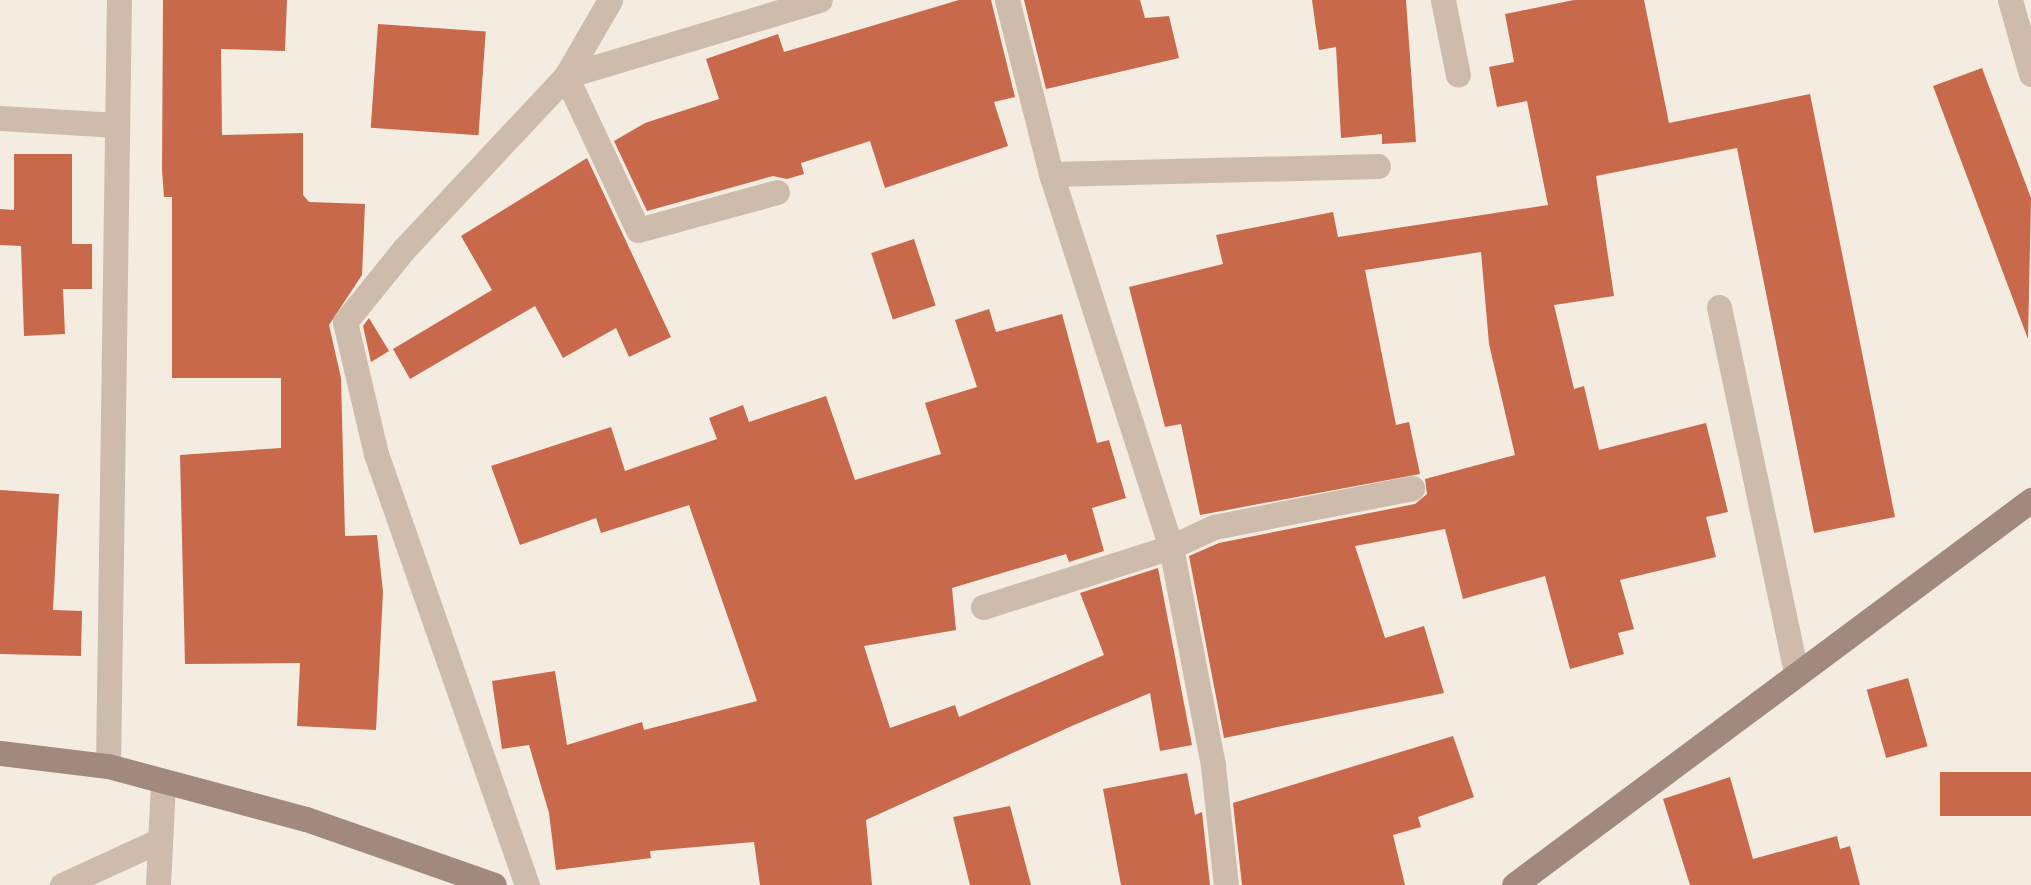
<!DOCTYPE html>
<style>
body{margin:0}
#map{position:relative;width:2031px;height:885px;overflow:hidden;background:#f4ebe1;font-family:Ubuntu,sans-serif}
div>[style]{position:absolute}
.building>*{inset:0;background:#c8694b;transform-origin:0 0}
.street>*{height:25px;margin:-12.5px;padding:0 12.5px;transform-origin:12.5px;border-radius:12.5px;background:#cdbbac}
.secondary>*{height:25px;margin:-12.5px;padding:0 12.5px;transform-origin:12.5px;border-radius:12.5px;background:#a18a7d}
span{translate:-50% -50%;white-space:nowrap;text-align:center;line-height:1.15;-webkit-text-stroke:8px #fbf5ee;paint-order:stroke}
</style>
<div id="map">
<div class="building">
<i style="clip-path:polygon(163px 0,287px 0,285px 51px,221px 49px,222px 135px,303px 133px,303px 195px,309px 202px,365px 204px,362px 275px,329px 325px,341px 378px,345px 536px,377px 535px,383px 592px,376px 730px,297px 726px,300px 663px,185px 664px,180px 455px,281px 448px,281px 378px,172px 378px,172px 197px,164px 197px,162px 170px)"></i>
<i style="clip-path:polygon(959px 0,991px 0,1015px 97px,994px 102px,1008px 146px,885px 188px,870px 141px,801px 163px,804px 174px,787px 179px,773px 176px,647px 211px,614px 141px,645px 123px,719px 99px,706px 59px,778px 34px,784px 52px)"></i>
<i style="clip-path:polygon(1024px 0,1140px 0,1145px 18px,1169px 16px,1179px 58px,1046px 89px)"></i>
<i style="clip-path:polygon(1312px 0,1406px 0,1416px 142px,1382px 144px,1382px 134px,1341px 138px,1336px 47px,1319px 50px)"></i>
<i style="clip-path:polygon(1574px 0,1644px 0,1669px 123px,1810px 94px,1895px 517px,1814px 533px,1737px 148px,1596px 176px,1614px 296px,1554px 305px,1574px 389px,1584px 386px,1599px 450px,1706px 423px,1728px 512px,1706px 517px,1716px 557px,1620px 580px,1634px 629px,1618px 633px,1624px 654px,1570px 669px,1545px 576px,1463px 599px,1445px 529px,1355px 546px,1385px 638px,1424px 626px,1444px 693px,1224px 738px,1189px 556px,1219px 543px,1415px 504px,1427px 494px,1425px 479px,1515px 455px,1489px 344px,1481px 252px,1365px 270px,1396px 425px,1409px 422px,1420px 474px,1200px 515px,1181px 424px,1165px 427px,1129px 287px,1223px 264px,1216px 235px,1333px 212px,1338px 237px,1548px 205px,1527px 101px,1497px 107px,1489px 67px,1514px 62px,1505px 14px)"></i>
<i style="left:378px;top:24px;width:108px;height:104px;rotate:4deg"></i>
<i style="clip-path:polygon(1982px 68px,2031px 198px,2028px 339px,1933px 86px)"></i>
<i style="clip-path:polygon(14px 154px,72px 154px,72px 244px,92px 244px,92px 289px,63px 289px,65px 334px,24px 336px,21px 246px,0 245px,0 209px,14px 210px)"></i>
<i style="clip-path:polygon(587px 158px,671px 337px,629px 357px,616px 328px,563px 358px,535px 306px,410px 379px,393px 349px,492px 290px,461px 236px)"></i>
<i style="left:914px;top:239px;width:70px;height:45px;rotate:72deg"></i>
<i style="clip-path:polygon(989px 309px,996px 332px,1062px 314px,1097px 443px,1109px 440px,1126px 498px,1092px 508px,1104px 551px,1069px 562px,1066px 554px,952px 588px,956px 630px,864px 646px,890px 728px,955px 705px,959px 717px,1104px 655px,1080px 593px,1158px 568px,1192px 745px,1160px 751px,1150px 693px,1074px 725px,866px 820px,872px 885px,760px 885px,754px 842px,650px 851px,651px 858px,556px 870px,549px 813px,529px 745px,502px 749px,492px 681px,555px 671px,567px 745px,642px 722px,644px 730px,757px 701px,689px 505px,601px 533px,596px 518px,520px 545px,491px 466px,611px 427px,625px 471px,717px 439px,709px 418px,743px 405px,749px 422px,826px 396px,855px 480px,941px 454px,925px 403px,977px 387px,955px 320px)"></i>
<i style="clip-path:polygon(369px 318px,389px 351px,371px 362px,363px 326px)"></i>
<i style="clip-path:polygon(0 490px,59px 494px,53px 610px,82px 611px,81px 656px,0 654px)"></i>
<i style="left:1908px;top:678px;width:71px;height:43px;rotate:74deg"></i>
<i style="clip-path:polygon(1453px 736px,1474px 797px,1418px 817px,1421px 827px,1393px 835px,1405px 885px,1242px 885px,1233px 803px)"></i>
<i style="left:2031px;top:772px;width:44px;height:91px;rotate:90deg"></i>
<i style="clip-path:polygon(1187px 773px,1195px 815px,1202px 812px,1210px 885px,1121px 885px,1103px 789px)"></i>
<i style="clip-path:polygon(1730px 777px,1753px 859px,1837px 836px,1840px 849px,1850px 846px,1860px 885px,1690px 885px,1663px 799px)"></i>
<i style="clip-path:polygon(1010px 806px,1031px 885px,970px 885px,953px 817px)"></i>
</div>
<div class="street">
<i style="left:1007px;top:0;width:179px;rotate:75.8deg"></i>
<i style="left:1051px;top:174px;width:392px;rotate:72.2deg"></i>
<i style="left:1171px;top:547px;width:223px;rotate:79.1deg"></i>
<i style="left:1213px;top:766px;width:120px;rotate:83.8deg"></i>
<i style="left:1443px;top:0;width:76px;rotate:78.7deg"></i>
<i style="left:2010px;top:0;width:77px;rotate:74.2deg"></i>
<i style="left:0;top:118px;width:117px;rotate:3.4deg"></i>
<i style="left:1051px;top:174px;width:327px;rotate:-1.4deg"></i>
<i style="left:777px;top:192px;width:144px;rotate:164.7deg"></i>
<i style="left:638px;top:230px;width:170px;rotate:-115.1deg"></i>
<i style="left:566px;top:76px;width:265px;rotate:-16.7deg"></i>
<i style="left:1719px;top:307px;width:374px;rotate:78.1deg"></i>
<i style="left:983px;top:607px;width:197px;rotate:-17.7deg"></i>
<i style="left:1171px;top:547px;width:47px;rotate:-24.9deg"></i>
<i style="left:1214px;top:527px;width:202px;rotate:-11.1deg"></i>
<i style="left:108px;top:766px;width:766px;rotate:-89.18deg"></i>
<i style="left:62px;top:885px;width:103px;rotate:-24.6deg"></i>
<i style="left:158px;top:885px;width:102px;rotate:-87.2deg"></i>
<i style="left:527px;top:885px;width:457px;rotate:-109.3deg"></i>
<i style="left:376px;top:454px;width:136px;rotate:-103.2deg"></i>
<i style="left:345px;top:322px;width:95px;rotate:-51deg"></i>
<i style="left:405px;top:248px;width:236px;rotate:-46.9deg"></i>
<i style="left:566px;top:76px;width:88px;rotate:-59.9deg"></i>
</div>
<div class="secondary">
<i style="left:0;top:753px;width:109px;rotate:6.9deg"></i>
<i style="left:108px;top:766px;width:205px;rotate:15deg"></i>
<i style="left:306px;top:819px;width:199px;rotate:19.3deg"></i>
<i style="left:1514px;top:885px;width:645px;rotate:-36.67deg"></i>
</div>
</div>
